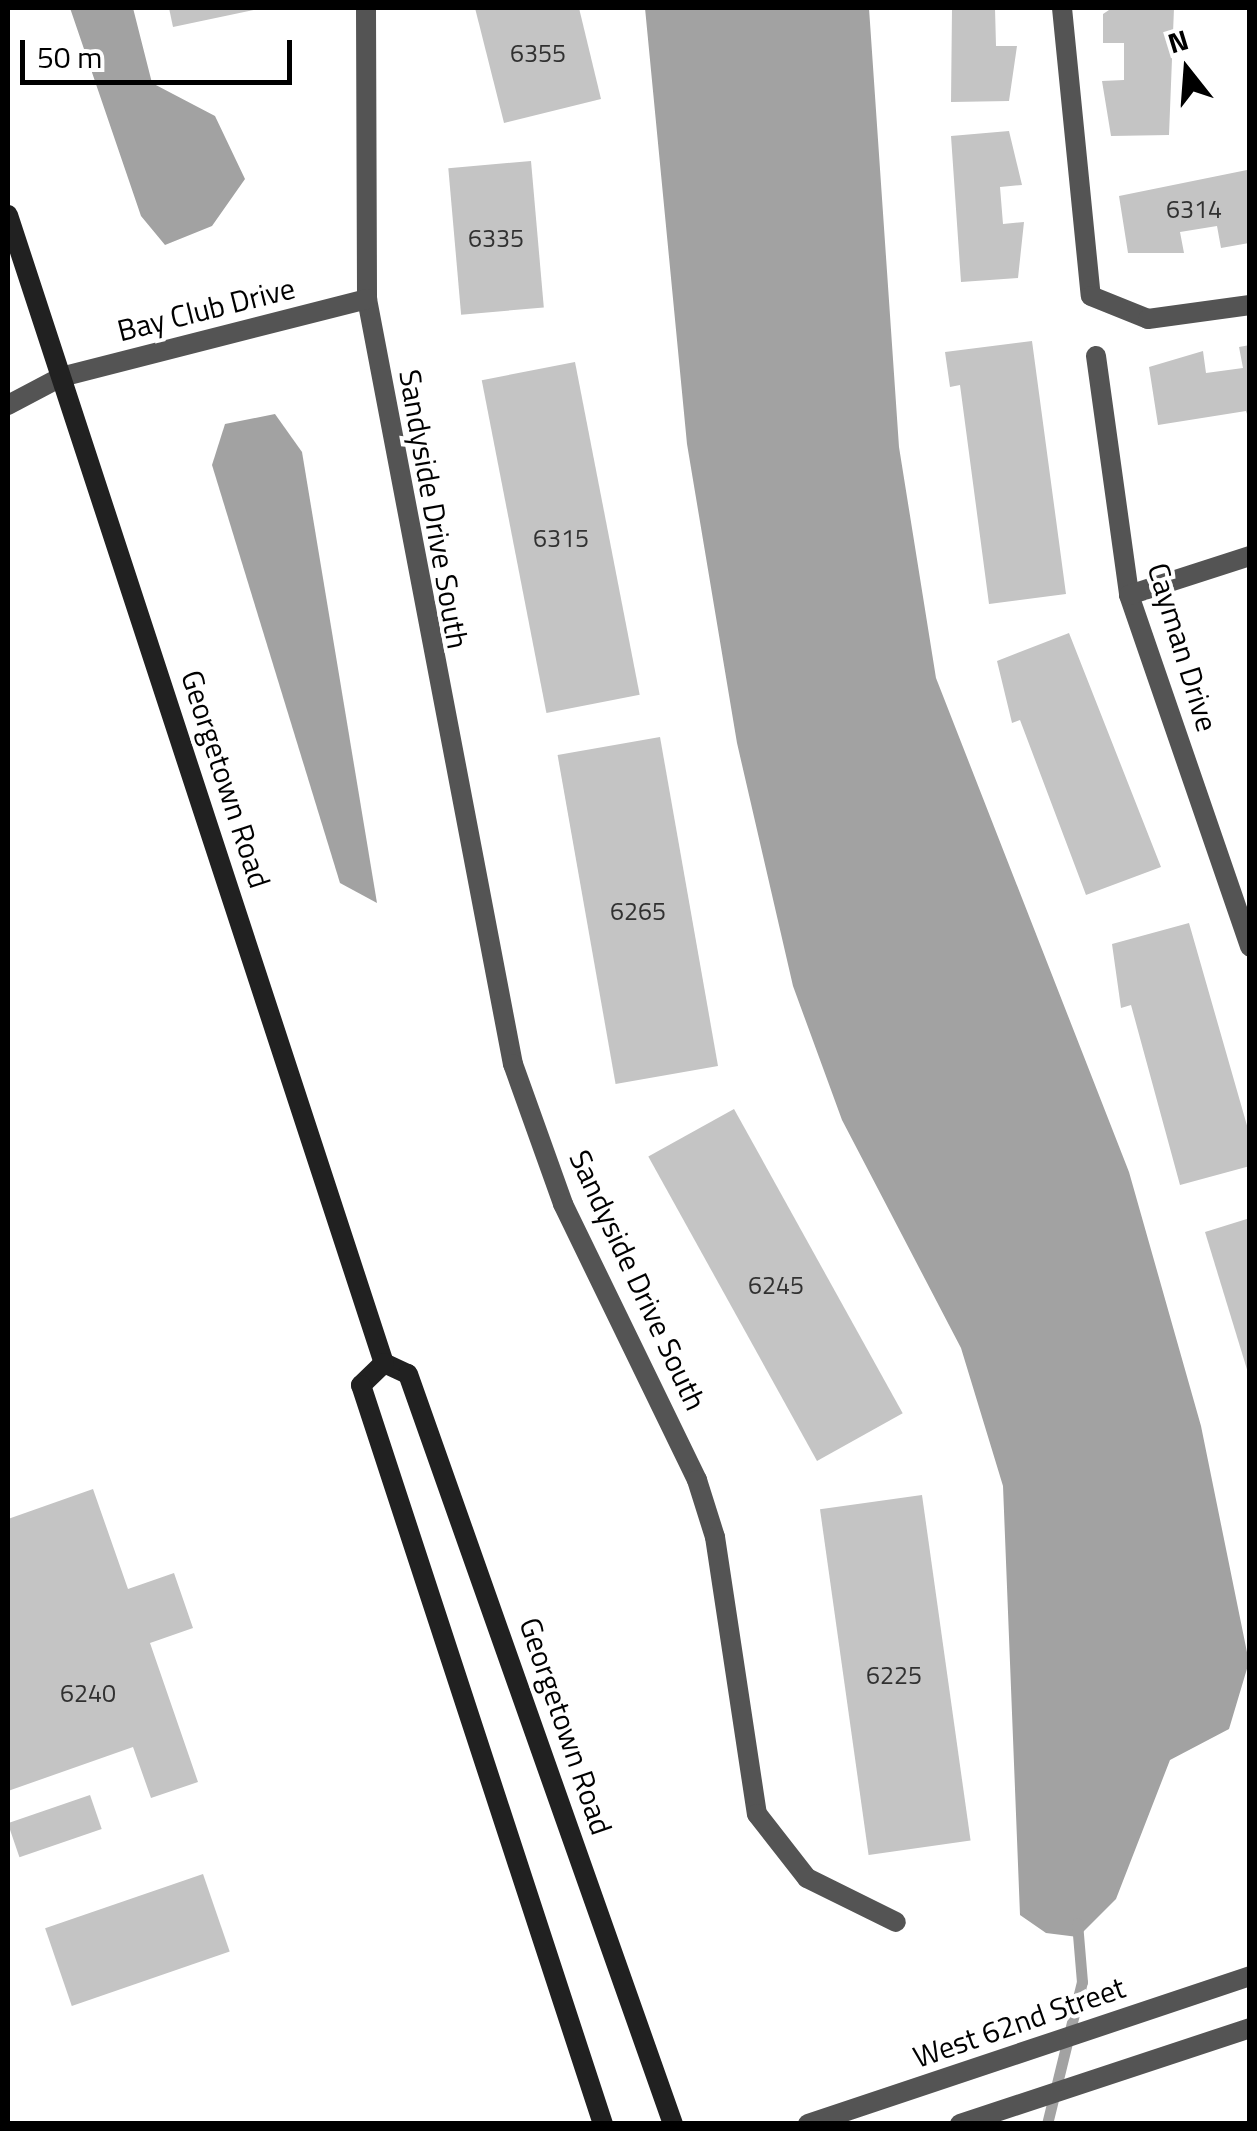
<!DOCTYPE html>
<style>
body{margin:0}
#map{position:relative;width:1257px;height:2131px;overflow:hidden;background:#fff;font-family:"Titillium Web",sans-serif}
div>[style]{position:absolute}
.water>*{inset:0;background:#a2a2a2}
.stream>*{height:11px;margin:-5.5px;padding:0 5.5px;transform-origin:5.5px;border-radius:5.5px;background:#a2a2a2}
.building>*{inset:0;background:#c4c4c4;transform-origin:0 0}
.minor>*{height:20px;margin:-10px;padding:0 10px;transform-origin:10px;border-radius:10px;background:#545454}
.tertiary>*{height:20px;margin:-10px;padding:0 10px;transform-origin:10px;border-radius:10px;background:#545454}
.secondary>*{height:20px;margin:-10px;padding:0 10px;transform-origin:10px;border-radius:10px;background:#212121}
span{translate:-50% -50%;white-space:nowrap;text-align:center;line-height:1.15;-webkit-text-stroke:8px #fff;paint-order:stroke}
.number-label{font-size:25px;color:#313131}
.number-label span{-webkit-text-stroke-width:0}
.street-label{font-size:30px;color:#000}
.frame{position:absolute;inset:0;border:10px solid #000;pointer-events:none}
.north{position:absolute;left:1137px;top:20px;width:100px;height:100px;-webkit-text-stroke:8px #fff;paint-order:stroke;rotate:343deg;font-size:28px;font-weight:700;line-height:40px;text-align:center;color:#000}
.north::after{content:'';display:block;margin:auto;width:35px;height:45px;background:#000;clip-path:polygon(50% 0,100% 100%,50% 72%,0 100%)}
.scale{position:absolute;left:20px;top:40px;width:272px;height:45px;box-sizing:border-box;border:5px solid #000;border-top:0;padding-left:12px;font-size:30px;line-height:35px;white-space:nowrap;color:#000;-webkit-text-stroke:8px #fff;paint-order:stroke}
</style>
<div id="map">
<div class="water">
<i style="clip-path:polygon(70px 8px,133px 8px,152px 83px,215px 116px,245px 179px,212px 226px,165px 245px,141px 216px)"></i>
<i style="clip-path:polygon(645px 8px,869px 8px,899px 447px,936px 678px,1129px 1172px,1201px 1426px,1249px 1662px,1229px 1729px,1170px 1760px,1116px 1899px,1078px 1937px,1046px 1933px,1020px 1915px,1003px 1486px,961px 1348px,842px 1120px,793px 986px,737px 743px,687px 444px)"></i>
<i style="clip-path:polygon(275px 414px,302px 452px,377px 903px,340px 883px,212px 465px,225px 424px)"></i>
</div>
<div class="stream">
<i style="left:1047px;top:2124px;width:146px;rotate:-76.2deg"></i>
<i style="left:1082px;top:1982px;width:59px;rotate:-94.8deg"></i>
</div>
<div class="building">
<i style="clip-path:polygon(169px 8px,258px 8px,258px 9px,173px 27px)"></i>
<i style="clip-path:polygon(475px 8px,579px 8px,601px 99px,504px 123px)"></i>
<i style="clip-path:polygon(952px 8px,995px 8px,996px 46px,1017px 46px,1009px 101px,951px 102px)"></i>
<i style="clip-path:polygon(1112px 8px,1174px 8px,1169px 135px,1111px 136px,1102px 81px,1124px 80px,1124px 43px,1103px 43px,1103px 14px)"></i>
<i style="clip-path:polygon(1009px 131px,1022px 185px,1000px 187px,1003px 224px,1024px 222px,1018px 278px,961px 282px,951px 136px)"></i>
<i style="left:531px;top:161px;width:147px;height:83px;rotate:85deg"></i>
<i style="clip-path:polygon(1247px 170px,1249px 243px,1221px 248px,1217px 226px,1180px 232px,1184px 253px,1128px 253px,1119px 196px)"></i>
<i style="clip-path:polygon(1032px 341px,1066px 594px,989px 604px,960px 385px,950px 387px,945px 352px)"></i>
<i style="clip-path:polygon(1250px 345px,1250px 423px,1246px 411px,1158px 425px,1149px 367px,1203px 351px,1206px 373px,1243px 368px,1239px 347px)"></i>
<i style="left:575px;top:362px;width:339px;height:95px;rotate:79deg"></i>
<i style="clip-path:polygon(1069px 633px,1161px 867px,1086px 895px,1020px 720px,1012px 723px,997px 661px)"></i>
<i style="left:660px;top:737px;width:334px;height:104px;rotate:80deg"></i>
<i style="clip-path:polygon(1189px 923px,1250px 1136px,1250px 1166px,1180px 1185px,1131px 1005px,1121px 1008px,1112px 944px)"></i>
<i style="left:734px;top:1109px;width:348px;height:98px;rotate:61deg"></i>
<i style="clip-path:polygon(1250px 1218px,1250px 1376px,1249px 1376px,1205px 1232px)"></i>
<i style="clip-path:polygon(93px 1489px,128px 1589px,174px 1573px,193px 1628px,150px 1643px,198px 1782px,151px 1798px,133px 1747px,8px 1791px,8px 1519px)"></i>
<i style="left:922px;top:1495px;width:349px;height:103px;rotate:82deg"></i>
<i style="left:90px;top:1795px;width:36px;height:87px;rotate:71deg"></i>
<i style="left:203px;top:1874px;width:82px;height:167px;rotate:71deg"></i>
</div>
<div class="minor">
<i style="left:366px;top:8px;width:291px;rotate:89.8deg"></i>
<i style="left:367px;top:299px;width:779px;rotate:79.2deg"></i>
<i style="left:513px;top:1064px;width:149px;rotate:70.3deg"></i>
<i style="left:563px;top:1204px;width:307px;rotate:64.1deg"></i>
<i style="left:697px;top:1480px;width:60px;rotate:72.5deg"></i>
<i style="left:715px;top:1537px;width:280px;rotate:81.4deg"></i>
<i style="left:757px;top:1814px;width:81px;rotate:52deg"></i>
<i style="left:807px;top:1878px;width:99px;rotate:26.3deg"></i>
<i style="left:1062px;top:8px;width:289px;rotate:84.3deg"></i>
<i style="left:1091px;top:296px;width:61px;rotate:22deg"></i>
<i style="left:1148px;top:319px;width:103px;rotate:-7.8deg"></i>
<i style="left:1096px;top:356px;width:241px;rotate:82.1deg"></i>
<i style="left:1129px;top:595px;width:372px;rotate:71deg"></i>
<i style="left:8px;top:405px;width:60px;rotate:-27.8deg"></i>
<i style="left:61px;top:377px;width:316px;rotate:-14.3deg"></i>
<i style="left:1129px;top:595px;width:127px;rotate:-17.9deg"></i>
</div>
<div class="tertiary">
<i style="left:808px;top:2124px;width:466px;rotate:-18.5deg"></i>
<i style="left:960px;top:2124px;width:305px;rotate:-18.3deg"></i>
</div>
<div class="secondary">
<i style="left:8px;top:215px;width:1208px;rotate:71.87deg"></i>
<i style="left:384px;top:1363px;width:26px;rotate:25deg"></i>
<i style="left:408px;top:1374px;width:795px;rotate:70.54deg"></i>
<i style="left:384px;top:1363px;width:32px;rotate:136deg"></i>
<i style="left:361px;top:1385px;width:778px;rotate:71.87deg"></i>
</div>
<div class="number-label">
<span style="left:538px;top:53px">6355</span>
<span style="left:1194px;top:209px">6314</span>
<span style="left:496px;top:238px">6335</span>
<span style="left:561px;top:538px">6315</span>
<span style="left:638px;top:911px">6265</span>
<span style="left:776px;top:1285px">6245</span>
<span style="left:894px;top:1675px">6225</span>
<span style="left:88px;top:1693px">6240</span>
</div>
<div class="street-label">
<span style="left:206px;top:309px;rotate:-14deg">Bay Club Drive</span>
<span style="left:434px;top:509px;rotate:80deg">Sandyside Drive South</span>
<span style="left:1183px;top:647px;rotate:73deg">Cayman Drive</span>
<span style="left:226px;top:779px;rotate:72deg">Georgetown Road</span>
<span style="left:638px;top:1280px;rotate:65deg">Sandyside Drive South</span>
<span style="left:566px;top:1726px;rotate:71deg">Georgetown Road</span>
<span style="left:1019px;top:2022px;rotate:-19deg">West 62nd Street</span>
</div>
<div class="frame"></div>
<div class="north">N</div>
<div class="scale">50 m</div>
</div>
